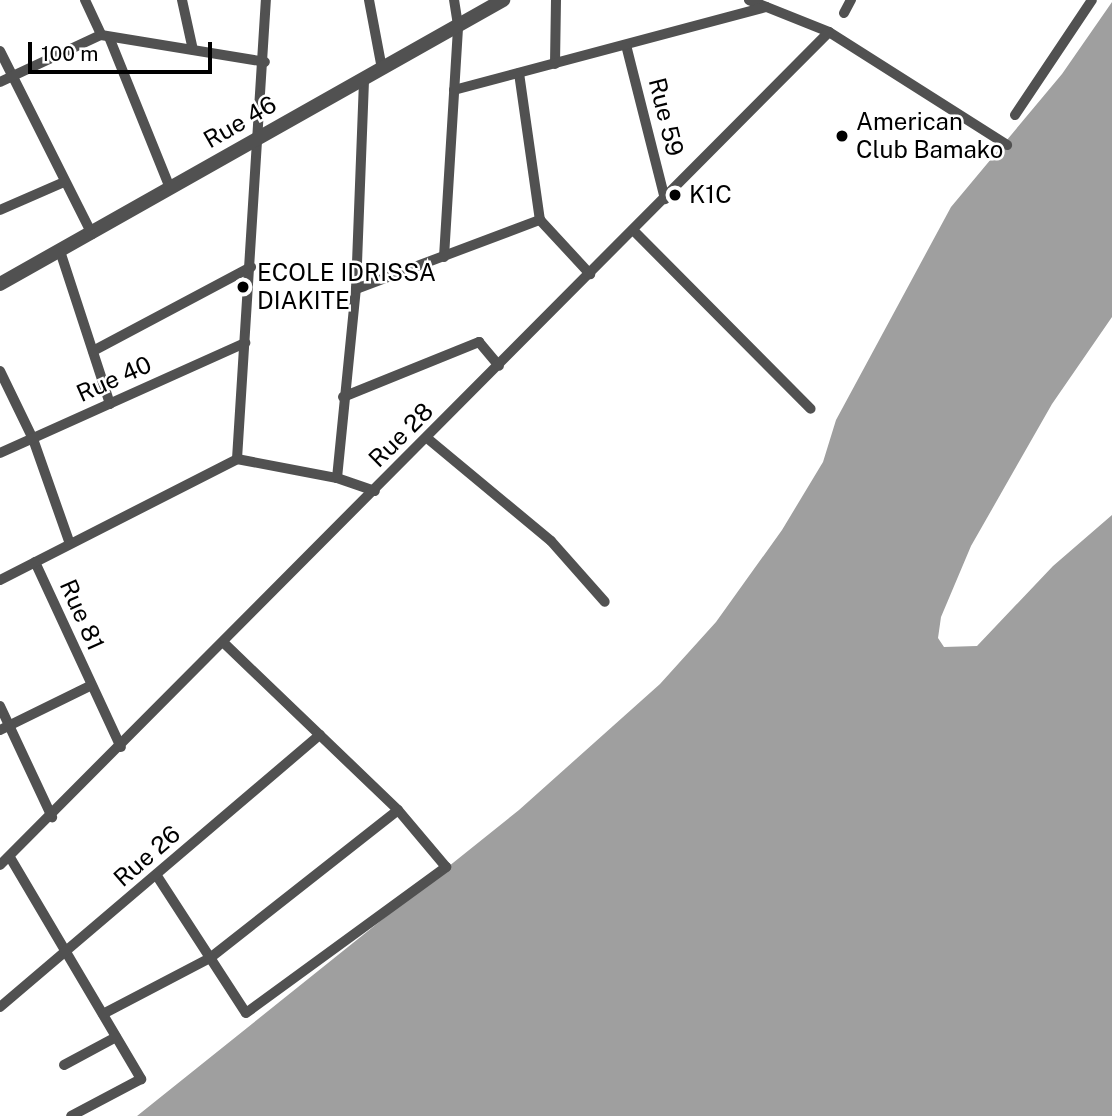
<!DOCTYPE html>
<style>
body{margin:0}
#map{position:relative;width:1112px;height:1116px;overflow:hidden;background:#fff;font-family:"Public Sans",sans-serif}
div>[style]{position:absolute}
.water>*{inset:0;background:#9f9f9f}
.minor>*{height:10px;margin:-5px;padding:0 5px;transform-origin:5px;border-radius:5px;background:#515151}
.tertiary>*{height:14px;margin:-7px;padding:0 7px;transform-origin:7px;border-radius:7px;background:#515151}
.dots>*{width:19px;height:19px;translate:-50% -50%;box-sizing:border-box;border:4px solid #fff;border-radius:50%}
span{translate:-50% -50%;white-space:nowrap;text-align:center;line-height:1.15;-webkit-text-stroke:5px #fff;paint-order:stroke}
.street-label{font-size:24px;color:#000}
.poi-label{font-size:24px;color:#000}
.left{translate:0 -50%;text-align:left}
.scale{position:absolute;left:28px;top:42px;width:184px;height:32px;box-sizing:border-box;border:4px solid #000;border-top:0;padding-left:9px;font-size:21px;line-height:24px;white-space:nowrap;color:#000;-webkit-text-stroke:5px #fff;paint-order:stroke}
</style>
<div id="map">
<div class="water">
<i style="clip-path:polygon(1112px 2px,1112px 317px,1052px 404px,971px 546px,941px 617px,938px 638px,944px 647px,977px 646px,1053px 566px,1112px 515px,1112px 1116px,137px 1116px,519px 810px,660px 684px,716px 622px,782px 530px,823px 462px,836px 420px,951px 207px,1062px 74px)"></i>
</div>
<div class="minor">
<i style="left:85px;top:0;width:38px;rotate:65deg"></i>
<i style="left:182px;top:0;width:51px;rotate:77.6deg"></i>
<i style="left:369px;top:0;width:70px;rotate:79.3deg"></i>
<i style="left:749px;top:0;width:86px;rotate:21.8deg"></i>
<i style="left:829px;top:32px;width:211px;rotate:32.4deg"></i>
<i style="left:844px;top:13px;width:15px;rotate:-62deg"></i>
<i style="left:109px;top:37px;width:163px;rotate:68deg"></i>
<i style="left:626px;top:45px;width:159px;rotate:75.8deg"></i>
<i style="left:0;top:51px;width:205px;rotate:63.3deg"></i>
<i style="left:555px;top:64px;width:64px;rotate:-89.1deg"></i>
<i style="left:519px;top:73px;width:148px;rotate:81.9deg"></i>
<i style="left:540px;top:220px;width:74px;rotate:47.2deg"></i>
<i style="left:0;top:82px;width:111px;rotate:-25deg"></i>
<i style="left:101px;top:35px;width:166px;rotate:9.3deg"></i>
<i style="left:454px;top:90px;width:323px;rotate:-14.9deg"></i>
<i style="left:1015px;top:115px;width:138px;rotate:-56.2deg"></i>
<i style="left:0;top:210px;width:70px;rotate:-23.6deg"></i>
<i style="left:633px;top:230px;width:252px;rotate:45.2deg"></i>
<i style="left:60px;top:251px;width:161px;rotate:71.9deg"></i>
<i style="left:444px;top:257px;width:232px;rotate:-86.5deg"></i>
<i style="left:458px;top:25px;width:25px;rotate:-99deg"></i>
<i style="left:356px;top:289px;width:197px;rotate:-20.6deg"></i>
<i style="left:93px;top:351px;width:179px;rotate:-28deg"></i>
<i style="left:0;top:371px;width:76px;rotate:64.1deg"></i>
<i style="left:33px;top:439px;width:111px;rotate:70.6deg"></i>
<i style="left:343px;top:397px;width:147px;rotate:-22deg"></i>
<i style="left:479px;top:342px;width:31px;rotate:50deg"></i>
<i style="left:427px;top:438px;width:161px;rotate:39.7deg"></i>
<i style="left:551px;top:541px;width:81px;rotate:48.5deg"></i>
<i style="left:0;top:453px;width:269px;rotate:-24.2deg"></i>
<i style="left:237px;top:459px;width:460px;rotate:-86.4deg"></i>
<i style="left:337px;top:478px;width:190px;rotate:-84.3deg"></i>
<i style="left:356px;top:289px;width:210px;rotate:-87.8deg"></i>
<i style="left:35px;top:562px;width:204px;rotate:65.1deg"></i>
<i style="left:0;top:580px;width:266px;rotate:-27deg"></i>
<i style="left:237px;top:459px;width:102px;rotate:10.8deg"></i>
<i style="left:337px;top:478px;width:40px;rotate:18.9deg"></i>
<i style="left:0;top:706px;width:123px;rotate:64.9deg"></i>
<i style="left:0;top:730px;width:100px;rotate:-26.1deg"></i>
<i style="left:11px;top:859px;width:256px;rotate:59.4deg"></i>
<i style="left:141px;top:1079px;width:79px;rotate:152.1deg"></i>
<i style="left:0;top:865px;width:1175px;rotate:-45.14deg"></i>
<i style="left:157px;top:876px;width:163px;rotate:57deg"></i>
<i style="left:246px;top:1013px;width:248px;rotate:-36.1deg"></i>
<i style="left:446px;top:867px;width:75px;rotate:-130.1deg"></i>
<i style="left:398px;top:810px;width:241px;rotate:-136.2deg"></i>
<i style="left:0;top:1007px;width:420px;rotate:-40.4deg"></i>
<i style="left:103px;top:1014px;width:121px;rotate:-27.6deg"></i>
<i style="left:210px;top:958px;width:239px;rotate:-38.2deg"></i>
<i style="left:64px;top:1065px;width:59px;rotate:-28.3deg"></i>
</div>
<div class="tertiary">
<i style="left:0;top:284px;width:578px;rotate:-29.45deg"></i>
</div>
<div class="dots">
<i style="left:842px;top:136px;background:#000"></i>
<i style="left:675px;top:195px;background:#000"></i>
<i style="left:243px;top:287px;background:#000"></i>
</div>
<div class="street-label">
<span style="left:666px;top:117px;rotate:76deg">Rue 59</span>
<span style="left:240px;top:122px;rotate:-30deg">Rue 46</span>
<span style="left:114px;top:379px;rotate:-24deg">Rue 40</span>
<span style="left:401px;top:435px;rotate:-45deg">Rue 28</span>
<span style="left:82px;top:615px;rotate:66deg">Rue 81</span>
<span style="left:147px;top:856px;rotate:-41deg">Rue 26</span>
</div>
<div class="poi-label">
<span class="left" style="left:856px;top:136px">American<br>Club Bamako</span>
<span class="left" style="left:689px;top:195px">K1C</span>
<span class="left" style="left:257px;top:287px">ECOLE IDRISSA<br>DIAKITE</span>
</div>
<div class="scale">100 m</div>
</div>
